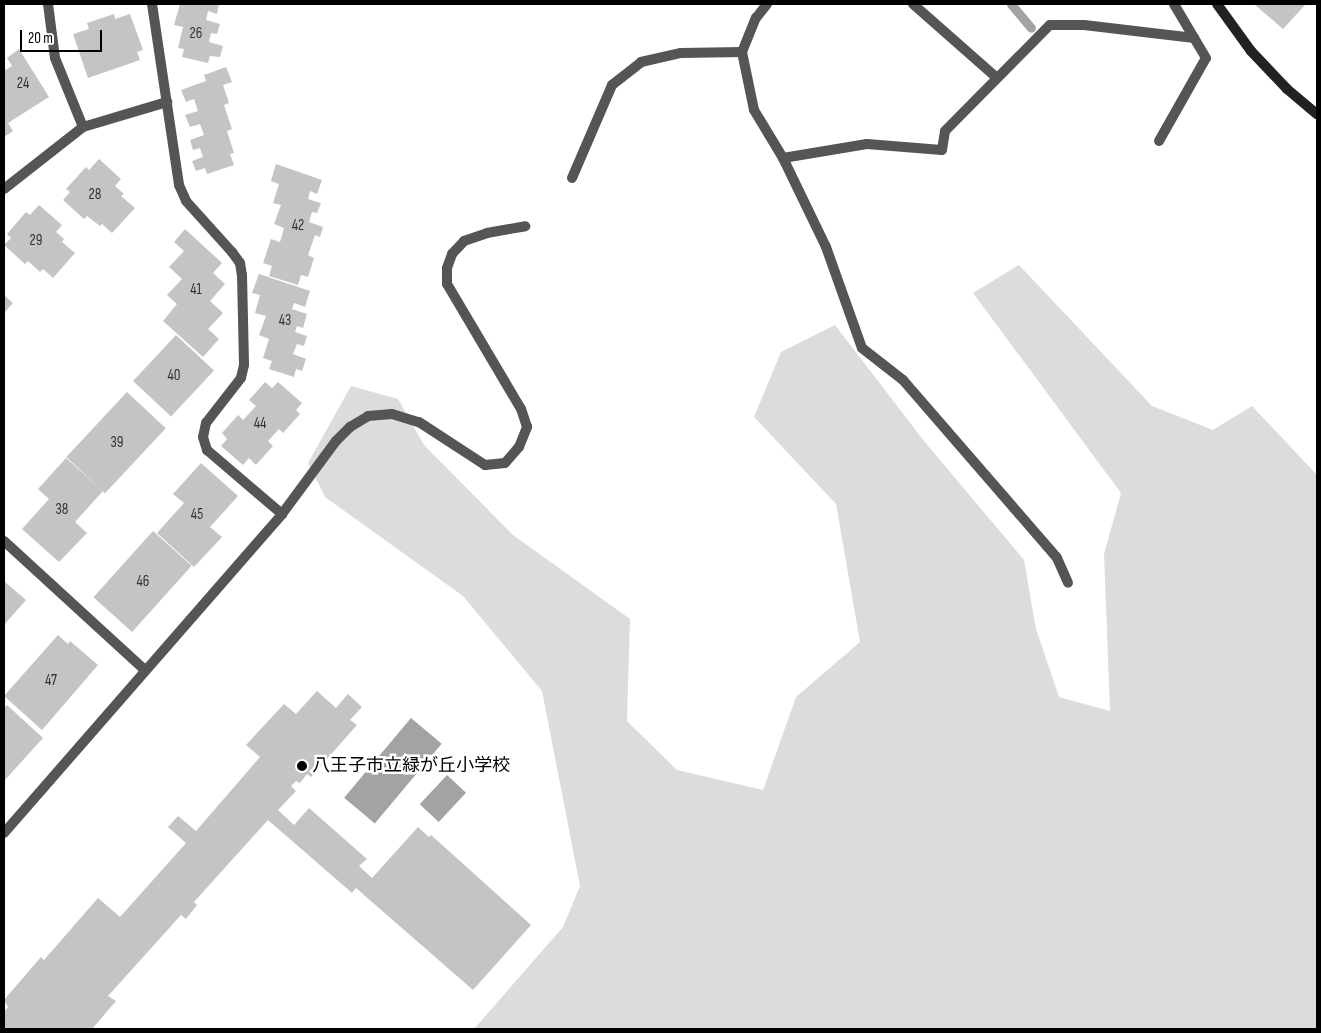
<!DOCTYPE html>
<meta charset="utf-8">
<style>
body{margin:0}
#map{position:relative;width:1321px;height:1033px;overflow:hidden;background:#fff;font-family:"Sofia Sans Condensed","Noto Sans JP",sans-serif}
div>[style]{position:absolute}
.green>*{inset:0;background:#dcdcdc}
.water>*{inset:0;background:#a3a3a3;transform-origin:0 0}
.stream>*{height:9px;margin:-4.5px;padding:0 4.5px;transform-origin:4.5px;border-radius:4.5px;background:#a3a3a3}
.building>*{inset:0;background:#c4c4c4;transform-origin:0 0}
.service>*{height:10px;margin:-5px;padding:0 5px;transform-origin:5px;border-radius:5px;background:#555}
.minor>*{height:10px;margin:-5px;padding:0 5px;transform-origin:5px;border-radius:5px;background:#555}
.secondary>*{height:10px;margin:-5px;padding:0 5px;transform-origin:5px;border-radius:5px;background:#222}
.dots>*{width:14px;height:14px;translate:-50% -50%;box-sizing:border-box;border:2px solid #fff;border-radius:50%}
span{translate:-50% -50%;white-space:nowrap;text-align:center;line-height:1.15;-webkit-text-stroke:5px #fff;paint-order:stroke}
.number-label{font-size:15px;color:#313131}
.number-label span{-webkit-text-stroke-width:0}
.poi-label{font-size:18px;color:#000}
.left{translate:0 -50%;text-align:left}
.frame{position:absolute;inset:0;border:5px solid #000;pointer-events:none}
.scale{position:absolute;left:20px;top:30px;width:82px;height:22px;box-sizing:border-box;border:2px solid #000;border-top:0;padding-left:6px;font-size:15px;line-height:18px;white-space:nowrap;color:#000;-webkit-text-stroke:4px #fff;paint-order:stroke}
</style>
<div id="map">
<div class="green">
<i style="clip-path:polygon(1019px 265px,1152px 406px,1213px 430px,1252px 406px,1317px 475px,1317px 1029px,474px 1029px,563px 927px,580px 886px,542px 691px,463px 596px,325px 497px,308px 463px,351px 386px,398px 399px,424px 445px,513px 535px,630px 619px,627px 721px,677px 770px,763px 790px,796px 697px,860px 642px,836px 504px,754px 417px,781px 352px,835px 325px,924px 441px,1024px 560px,1036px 629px,1059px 697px,1110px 711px,1104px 554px,1121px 493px,973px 293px)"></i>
</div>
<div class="water">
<i style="left:411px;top:718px;width:40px;height:104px;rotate:40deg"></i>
<i style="left:447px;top:775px;width:26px;height:40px;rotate:43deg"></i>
</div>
<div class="stream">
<i style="left:1011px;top:4px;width:31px;rotate:50deg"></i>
</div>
<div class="building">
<i style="clip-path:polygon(180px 4px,219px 4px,217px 14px,208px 11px,206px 20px,220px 24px,217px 34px,211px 33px,209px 42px,223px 46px,220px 57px,210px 56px,208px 63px,182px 57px,184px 49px,178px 48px,183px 27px,174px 25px)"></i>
<i style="clip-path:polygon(1254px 4px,1306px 4px,1283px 29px)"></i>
<i style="clip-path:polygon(114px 14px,115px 19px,130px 14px,143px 50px,137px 52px,140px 60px,88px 78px,73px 34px,89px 29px,87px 23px)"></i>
<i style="clip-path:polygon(19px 49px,49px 97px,8px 123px,13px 131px,4px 137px,4px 71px,12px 66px,7px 58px)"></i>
<i style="clip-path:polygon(226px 67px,232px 82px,223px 85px,229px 103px,224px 105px,232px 129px,227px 131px,234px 153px,230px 154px,234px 165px,207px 174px,205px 168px,196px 171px,192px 161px,203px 157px,200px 148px,193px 150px,190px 140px,204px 135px,200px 124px,190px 127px,185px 115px,198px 111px,194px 99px,186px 102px,181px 90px,206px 81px,204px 75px)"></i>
<i style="clip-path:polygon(99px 159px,121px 179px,115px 186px,124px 194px,121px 196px,135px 208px,112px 233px,102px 224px,100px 226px,87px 216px,84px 219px,63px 200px,70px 192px,66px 189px,86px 167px,89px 170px)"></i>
<i style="clip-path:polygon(276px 164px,322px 180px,317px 194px,310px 191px,308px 199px,321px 203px,317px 213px,312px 212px,309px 222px,323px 227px,320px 237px,315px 235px,308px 255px,314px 258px,308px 277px,301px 275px,298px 285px,269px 276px,272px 266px,263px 263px,271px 239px,280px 242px,284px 228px,274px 224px,281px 205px,273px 203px,279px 184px,271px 181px)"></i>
<i style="clip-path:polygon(39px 205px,62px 225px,56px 232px,64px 239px,62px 242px,75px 253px,53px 278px,43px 269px,40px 272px,28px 261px,25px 264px,4px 245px,11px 238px,7px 234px,26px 212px,30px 215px)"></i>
<i style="clip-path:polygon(185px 229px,222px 263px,213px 273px,225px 284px,210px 301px,223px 313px,208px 329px,219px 339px,203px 357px,163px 321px,177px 304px,167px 295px,182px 279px,169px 267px,184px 251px,174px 242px)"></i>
<i style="clip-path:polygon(259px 274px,310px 291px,305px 307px,294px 303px,292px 309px,307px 314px,303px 328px,297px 326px,295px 332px,307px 336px,304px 346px,297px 344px,293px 354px,306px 359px,302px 371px,296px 369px,294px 377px,269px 369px,272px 361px,263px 358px,269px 339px,259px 335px,266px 316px,255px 313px,260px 295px,252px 293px)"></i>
<i style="clip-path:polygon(4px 295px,13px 303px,4px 313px)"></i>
<i style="left:176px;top:335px;width:52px;height:63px;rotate:43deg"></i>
<i style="clip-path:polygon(265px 382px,272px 388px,278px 382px,302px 403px,296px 410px,300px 414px,283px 433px,279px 429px,268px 441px,273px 446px,256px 465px,249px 458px,243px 465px,221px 446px,227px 439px,222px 433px,238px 415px,243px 420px,256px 406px,249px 400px)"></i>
<i style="left:127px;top:392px;width:53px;height:89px;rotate:43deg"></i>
<i style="clip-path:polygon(66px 458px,103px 491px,75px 522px,87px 533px,59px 562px,22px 529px,49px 499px,38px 489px)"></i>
<i style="clip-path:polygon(201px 463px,238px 496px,210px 527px,222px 537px,194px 567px,157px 533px,184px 503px,173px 494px)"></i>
<i style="left:153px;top:531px;width:52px;height:89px;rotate:42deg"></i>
<i style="clip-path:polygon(4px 581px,26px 600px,4px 625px)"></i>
<i style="clip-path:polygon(58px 635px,68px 644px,70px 641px,98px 665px,42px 730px,4px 696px)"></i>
<i style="clip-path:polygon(317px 691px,336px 708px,348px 694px,362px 707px,350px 720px,357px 725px,311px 777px,307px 774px,300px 783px,296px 781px,291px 786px,296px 791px,278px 810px,294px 825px,309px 808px,367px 859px,359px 866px,372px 878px,418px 827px,429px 837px,431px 835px,531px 925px,473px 990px,356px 888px,352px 893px,268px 820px,194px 902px,197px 905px,186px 919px,181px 915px,108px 996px,116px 1001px,92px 1029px,4px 1029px,4px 1012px,8px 1007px,4px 1000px,41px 957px,44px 960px,98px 898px,120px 917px,186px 843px,168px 827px,178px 816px,196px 831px,260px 757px,246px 745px,284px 704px,296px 714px)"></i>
<i style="clip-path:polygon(7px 705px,43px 738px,4px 781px,4px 708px)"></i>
</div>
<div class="service">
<i style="left:48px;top:4px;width:54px;rotate:82.6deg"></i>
<i style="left:55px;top:58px;width:74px;rotate:67.9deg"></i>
<i style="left:152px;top:4px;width:183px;rotate:81.5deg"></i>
<i style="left:179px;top:185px;width:17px;rotate:66deg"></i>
<i style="left:186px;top:201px;width:69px;rotate:48deg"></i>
<i style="left:232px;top:252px;width:14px;rotate:54deg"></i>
<i style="left:240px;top:263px;width:12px;rotate:81deg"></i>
<i style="left:242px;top:275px;width:90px;rotate:88.7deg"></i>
<i style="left:244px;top:365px;width:13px;rotate:103deg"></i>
<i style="left:241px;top:378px;width:57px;rotate:127.9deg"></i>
<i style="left:206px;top:423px;width:14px;rotate:102deg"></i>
<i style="left:203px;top:437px;width:14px;rotate:73deg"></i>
<i style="left:207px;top:450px;width:99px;rotate:40.5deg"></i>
<i style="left:913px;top:4px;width:112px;rotate:41.4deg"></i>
<i style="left:742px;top:52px;width:59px;rotate:78.3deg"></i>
<i style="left:754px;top:110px;width:56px;rotate:58.9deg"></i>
<i style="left:783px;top:158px;width:99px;rotate:64.2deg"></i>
<i style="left:826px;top:247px;width:107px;rotate:70.4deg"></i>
<i style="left:862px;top:348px;width:52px;rotate:38deg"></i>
<i style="left:903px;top:380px;width:235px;rotate:49.1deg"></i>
<i style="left:1057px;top:558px;width:27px;rotate:66deg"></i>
<i style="left:1159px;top:141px;width:95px;rotate:-60.5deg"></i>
<i style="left:1206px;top:58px;width:63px;rotate:-120.7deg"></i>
<i style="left:783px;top:158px;width:85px;rotate:-9.5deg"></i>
<i style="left:867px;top:144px;width:75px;rotate:4.6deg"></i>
<i style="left:942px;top:150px;width:19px;rotate:-81deg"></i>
<i style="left:945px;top:131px;width:149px;rotate:-45.3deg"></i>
<i style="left:1050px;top:25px;width:34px"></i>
<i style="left:1084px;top:25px;width:111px;rotate:6.7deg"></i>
<i style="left:4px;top:189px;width:100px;rotate:-38.1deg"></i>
<i style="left:83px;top:127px;width:88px;rotate:-16.6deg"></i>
<i style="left:4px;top:541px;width:191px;rotate:42.5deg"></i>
</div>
<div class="minor">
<i style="left:572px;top:178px;width:101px;rotate:-66.7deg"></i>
<i style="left:612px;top:85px;width:37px;rotate:-38deg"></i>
<i style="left:641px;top:62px;width:41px;rotate:-12.7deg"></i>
<i style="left:681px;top:53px;width:61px;rotate:-0.9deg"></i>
<i style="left:742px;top:52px;width:37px;rotate:-68deg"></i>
<i style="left:756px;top:18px;width:18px;rotate:-52deg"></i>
<i style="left:4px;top:833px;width:423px;rotate:-48.9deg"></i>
<i style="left:282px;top:514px;width:91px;rotate:-53.5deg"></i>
<i style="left:336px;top:441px;width:20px;rotate:-45deg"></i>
<i style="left:350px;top:427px;width:21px;rotate:-31deg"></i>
<i style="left:368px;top:416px;width:24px;rotate:-5deg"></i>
<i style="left:392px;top:414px;width:28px;rotate:17deg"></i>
<i style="left:419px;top:422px;width:79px;rotate:33.1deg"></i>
<i style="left:485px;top:465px;width:20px;rotate:-6deg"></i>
<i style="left:505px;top:463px;width:21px;rotate:-49deg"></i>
<i style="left:519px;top:447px;width:22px;rotate:-68deg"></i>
<i style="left:527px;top:427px;width:19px;rotate:-108deg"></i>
<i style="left:521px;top:409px;width:145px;rotate:-120.6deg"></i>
<i style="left:447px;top:284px;width:16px;rotate:-90deg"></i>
<i style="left:447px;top:268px;width:15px;rotate:-70deg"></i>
<i style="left:452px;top:254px;width:18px;rotate:-47deg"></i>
<i style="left:464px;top:241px;width:24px;rotate:-19deg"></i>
<i style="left:487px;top:233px;width:39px;rotate:-10deg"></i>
</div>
<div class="secondary">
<i style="left:1217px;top:4px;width:58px;rotate:54.1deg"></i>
<i style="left:1251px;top:51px;width:52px;rotate:46.5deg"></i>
<i style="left:1287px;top:89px;width:39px;rotate:40deg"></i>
</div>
<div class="dots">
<i style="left:302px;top:766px;background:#000"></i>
</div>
<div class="number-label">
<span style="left:196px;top:34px">26</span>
<span style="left:23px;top:84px">24</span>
<span style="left:95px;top:195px">28</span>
<span style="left:298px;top:226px">42</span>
<span style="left:36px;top:241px">29</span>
<span style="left:196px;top:290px">41</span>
<span style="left:285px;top:321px">43</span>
<span style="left:174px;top:376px">40</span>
<span style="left:260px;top:424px">44</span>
<span style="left:117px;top:443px">39</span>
<span style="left:62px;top:510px">38</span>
<span style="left:197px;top:515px">45</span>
<span style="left:143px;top:582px">46</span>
<span style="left:51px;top:681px">47</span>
</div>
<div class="poi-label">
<span class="left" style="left:312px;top:766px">八王子市立緑が丘小学校</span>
</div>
<div class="frame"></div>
<div class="scale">20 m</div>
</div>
